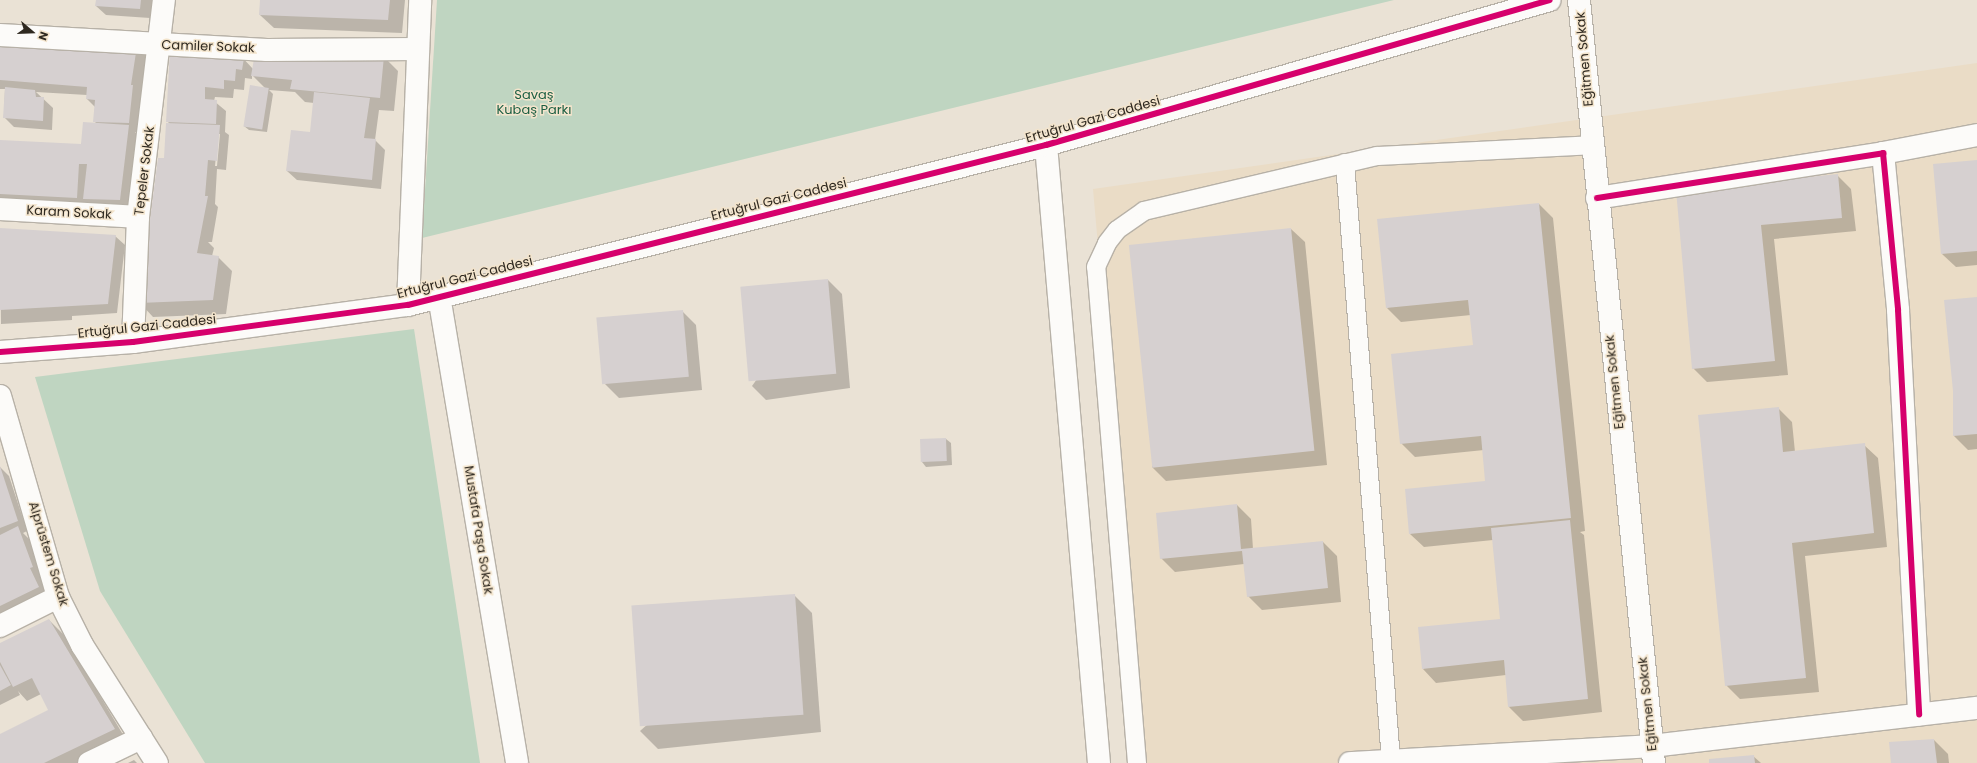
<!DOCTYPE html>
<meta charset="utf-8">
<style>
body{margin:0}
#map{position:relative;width:1977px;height:763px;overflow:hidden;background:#eae2d5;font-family:Poppins,sans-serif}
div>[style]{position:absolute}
.built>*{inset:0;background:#eadcc6}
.green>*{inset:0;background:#bfd5c1}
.shadow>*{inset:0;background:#0003}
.building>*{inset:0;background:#d6d0d0;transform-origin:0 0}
.roads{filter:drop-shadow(1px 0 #b7b1a7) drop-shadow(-1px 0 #b7b1a7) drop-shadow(0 1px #b7b1a7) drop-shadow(0 -1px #b7b1a7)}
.service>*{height:18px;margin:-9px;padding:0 9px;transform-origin:9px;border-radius:9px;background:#fcfbf9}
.minor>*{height:22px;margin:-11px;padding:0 11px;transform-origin:11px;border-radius:11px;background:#fcfbf9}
.tertiary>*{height:22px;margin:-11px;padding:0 11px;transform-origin:11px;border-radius:11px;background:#fcfbf9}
.cycleway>*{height:6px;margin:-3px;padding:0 3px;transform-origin:3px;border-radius:3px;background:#d6006c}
span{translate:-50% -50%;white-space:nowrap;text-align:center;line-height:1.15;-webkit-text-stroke:3px #f3e4cc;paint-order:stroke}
.street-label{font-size:13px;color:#2f2920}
.park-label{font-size:13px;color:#1a5e42}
.north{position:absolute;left:12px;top:12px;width:40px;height:40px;-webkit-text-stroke:3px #f3e4cc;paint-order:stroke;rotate:109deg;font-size:11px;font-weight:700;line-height:16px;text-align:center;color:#2f2920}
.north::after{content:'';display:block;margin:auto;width:14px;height:18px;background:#2f2920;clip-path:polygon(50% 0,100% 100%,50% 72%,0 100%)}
</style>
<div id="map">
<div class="built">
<i style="clip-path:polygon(1977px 63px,1977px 763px,1144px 763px,1093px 189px)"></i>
</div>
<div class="green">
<i style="clip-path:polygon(437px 0,1394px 0,422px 238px)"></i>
<i style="clip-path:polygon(414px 329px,480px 763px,205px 763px,100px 591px,35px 377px)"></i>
</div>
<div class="shadow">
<i style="clip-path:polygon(97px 0,152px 0,150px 18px,106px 15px,96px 6px)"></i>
<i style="clip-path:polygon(261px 0,405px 0,402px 33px,274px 28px,260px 15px)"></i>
<i style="clip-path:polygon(0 42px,137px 47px,147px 57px,141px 94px,139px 132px,135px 132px,138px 135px,129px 209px,0 206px,0 141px,80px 145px,97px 124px,94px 121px,95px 107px,87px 99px,87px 95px,36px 92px,53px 108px,52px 130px,14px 127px,4px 117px,5px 89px,0 89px)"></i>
<i style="clip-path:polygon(evenodd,240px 55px,253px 69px,384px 57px,398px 71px,394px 111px,379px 110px,375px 140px,385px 150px,381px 189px,297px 180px,287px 171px,311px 134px,314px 103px,305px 102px,295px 92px,269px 90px,273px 94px,267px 132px,249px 130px,244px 126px,265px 88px,252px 75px,252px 79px,245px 78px,244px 90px,234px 89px,233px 98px,215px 97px,214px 101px,226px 111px,225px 132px,229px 135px,226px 170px,217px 169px,215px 204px,218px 207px,212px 242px,208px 242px,214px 248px,212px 256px,218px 257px,232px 271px,226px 314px,153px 317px,140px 303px,159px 159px,165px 159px,170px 124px,167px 121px,240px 55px,218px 134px,220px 134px,217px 166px,215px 166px,218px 134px)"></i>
<i style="clip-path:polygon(1977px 161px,1977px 265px,1956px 267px,1942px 254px)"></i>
<i style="clip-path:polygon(1837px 175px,1851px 189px,1856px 231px,1774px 239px,1788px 375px,1707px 382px,1693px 368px,1677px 191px)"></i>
<i style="clip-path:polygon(1539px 204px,1553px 218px,1585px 531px,1580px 532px,1584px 535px,1602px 712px,1523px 721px,1509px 707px,1506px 675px,1436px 683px,1423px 669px,1501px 620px,1493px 540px,1424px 547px,1410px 534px,1487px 481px,1484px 450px,1415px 457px,1401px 443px,1474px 346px,1471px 315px,1401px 322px,1387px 308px)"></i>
<i style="clip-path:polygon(0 229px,115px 236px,125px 245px,117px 313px,72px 316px,72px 320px,1px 324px)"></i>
<i style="clip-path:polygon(1291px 229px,1305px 242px,1327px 465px,1166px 481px,1152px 467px)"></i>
<i style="clip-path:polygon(828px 280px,842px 294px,850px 388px,766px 400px,752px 386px)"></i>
<i style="clip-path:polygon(1977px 298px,1977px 449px,1968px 450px,1954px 436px)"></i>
<i style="clip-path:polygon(682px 311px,696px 325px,702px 390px,619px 398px,605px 384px)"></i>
<i style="clip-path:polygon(1778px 408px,1792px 422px,1795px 452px,1864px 445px,1878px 458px,1887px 547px,1805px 556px,1819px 692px,1740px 699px,1726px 685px)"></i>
<i style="clip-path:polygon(946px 439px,951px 443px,952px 465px,926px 467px,922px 462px,921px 440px)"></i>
<i style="clip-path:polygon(0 467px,9px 476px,27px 531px,23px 533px,31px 541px,52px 601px,0 626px)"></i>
<i style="clip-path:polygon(1237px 505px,1251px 519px,1253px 549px,1323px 542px,1337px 556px,1341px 602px,1262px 610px,1248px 596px,1244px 564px,1175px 572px,1161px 558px)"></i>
<i style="clip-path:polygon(794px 595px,812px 613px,821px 732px,658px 749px,640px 731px)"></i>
<i style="clip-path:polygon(49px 620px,63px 634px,128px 743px,86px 763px,0 763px,0 737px,50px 711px,41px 694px,27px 701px,18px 691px,20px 695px,0 705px,0 644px)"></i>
<i style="clip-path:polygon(1934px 740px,1948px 754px,1949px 763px,1892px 763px)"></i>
<i style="clip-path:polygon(1753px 756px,1761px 763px,1710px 763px)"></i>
<i style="clip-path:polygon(134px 760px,137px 763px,128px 763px)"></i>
</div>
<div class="building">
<i style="clip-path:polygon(96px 0,141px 0,140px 9px,95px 6px)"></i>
<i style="clip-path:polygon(260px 0,390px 0,388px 20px,259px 15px)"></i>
<i style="clip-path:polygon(0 41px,137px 46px,131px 85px,133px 85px,129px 123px,93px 122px,95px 100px,86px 99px,87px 87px,0 80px)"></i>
<i style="clip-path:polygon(170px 49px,244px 58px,242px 70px,236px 69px,235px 81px,224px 80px,224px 89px,205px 87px,205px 99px,217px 100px,216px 124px,166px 122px)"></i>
<i style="clip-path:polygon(255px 53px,384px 56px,380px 98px,290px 89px,292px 80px,251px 76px)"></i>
<i style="left:250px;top:85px;width:19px;height:42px;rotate:9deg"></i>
<i style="clip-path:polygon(5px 87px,35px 90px,36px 97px,44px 97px,43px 121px,3px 118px)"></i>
<i style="clip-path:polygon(314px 92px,370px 98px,364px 138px,376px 139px,372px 180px,286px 171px,291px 130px,310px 132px)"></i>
<i style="clip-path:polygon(83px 122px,129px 125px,120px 200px,83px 199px,87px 164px,79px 164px,77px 198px,0 194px,0 140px,81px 144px)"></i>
<i style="clip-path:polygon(166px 123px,220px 125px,217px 161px,208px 160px,205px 196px,208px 196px,197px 253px,219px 256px,213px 300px,139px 303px,158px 158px,164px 158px)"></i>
<i style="clip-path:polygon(1977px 160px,1977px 251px,1941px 254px,1933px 164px)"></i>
<i style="clip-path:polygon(1838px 174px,1842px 218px,1761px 225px,1775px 361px,1692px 369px,1676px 190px)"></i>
<i style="clip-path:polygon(1539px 203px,1571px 518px,1409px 534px,1405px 489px,1485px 481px,1481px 436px,1400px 444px,1391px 354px,1473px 345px,1468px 300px,1386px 308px,1377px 219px)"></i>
<i style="clip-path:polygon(0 228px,116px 235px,108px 304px,0 310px)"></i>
<i style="left:1291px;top:228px;width:224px;height:163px;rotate:84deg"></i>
<i style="left:828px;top:279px;width:95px;height:88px;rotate:85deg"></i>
<i style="clip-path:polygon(1977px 297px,1977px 434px,1953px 436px,1953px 391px,1944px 300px)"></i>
<i style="left:683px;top:310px;width:67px;height:87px;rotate:85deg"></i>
<i style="clip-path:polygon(1779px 407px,1783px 452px,1865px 443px,1874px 533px,1792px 543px,1806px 678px,1725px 686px,1698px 415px)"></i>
<i style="left:946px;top:438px;width:23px;height:26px;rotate:88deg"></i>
<i style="clip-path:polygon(0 466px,18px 521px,0 528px)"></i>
<i style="clip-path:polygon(1237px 504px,1241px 549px,1323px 541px,1328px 588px,1247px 597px,1242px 551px,1160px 559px,1156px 513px)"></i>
<i style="clip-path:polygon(1570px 520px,1588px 699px,1508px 707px,1504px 660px,1422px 669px,1418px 627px,1500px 619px,1491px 528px)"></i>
<i style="clip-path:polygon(18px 526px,33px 567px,30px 568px,39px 587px,0 606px,0 535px)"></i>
<i style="left:795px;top:594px;width:121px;height:164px;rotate:86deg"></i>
<i style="clip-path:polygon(49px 619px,115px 729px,44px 763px,0 763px,0 734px,48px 710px,32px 678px,13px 687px,0 662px,0 643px)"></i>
<i style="clip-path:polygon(0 665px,11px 685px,0 691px)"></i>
<i style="clip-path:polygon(1934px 739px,1937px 763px,1891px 763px,1889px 742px)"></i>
<i style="clip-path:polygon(1754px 755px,1755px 763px,1709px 763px,1709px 759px)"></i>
</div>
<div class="roads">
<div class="service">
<i style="left:1345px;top:163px;width:600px;rotate:85.6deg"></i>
<i style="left:1137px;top:763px;width:498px;rotate:-94.7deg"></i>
<i style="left:1096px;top:267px;width:26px;rotate:-65deg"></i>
<i style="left:1107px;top:243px;width:16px;rotate:-52deg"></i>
<i style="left:1117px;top:230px;width:33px;rotate:-35deg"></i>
<i style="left:1144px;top:211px;width:239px;rotate:-13.3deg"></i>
<i style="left:1377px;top:156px;width:215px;rotate:-2.9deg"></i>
</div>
<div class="minor">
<i style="left:0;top:35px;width:267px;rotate:3.2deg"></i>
<i style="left:267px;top:50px;width:150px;rotate:-0.4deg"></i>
<i style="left:1046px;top:145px;width:620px;rotate:85.1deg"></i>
<i style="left:1883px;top:153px;width:96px;rotate:-10.8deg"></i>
<i style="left:1597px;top:198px;width:290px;rotate:-8.9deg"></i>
<i style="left:1883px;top:153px;width:158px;rotate:84.5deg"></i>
<i style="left:1898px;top:310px;width:405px;rotate:87deg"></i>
<i style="left:0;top:209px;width:138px;rotate:3.3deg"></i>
<i style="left:439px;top:296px;width:473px;rotate:80.5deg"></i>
<i style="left:408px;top:305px;width:305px;rotate:-87.7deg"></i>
<i style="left:133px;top:342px;width:125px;rotate:-87.7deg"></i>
<i style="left:138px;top:217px;width:219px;rotate:-83.2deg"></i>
<i style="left:0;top:352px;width:133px;rotate:-4.3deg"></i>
<i style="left:133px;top:342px;width:277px;rotate:-7.7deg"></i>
<i style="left:408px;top:305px;width:658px;rotate:-14.08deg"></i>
<i style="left:1046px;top:145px;width:524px;rotate:-16.05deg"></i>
<i style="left:0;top:396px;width:209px;rotate:73.9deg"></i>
<i style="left:58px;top:597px;width:54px;rotate:63.4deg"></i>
<i style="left:82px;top:645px;width:140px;rotate:57.6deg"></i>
<i style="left:0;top:626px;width:65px;rotate:-26.6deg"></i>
<i style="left:89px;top:763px;width:58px;rotate:-25.7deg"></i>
<i style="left:1350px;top:763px;width:302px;rotate:-3.2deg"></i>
<i style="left:1652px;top:746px;width:327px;rotate:-6.7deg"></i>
</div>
<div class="tertiary">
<i style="left:1579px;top:0;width:767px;rotate:84.39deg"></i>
</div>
</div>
<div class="cycleway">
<i style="left:1597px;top:198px;width:290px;rotate:-8.9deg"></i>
<i style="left:1883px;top:153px;width:158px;rotate:84.5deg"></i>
<i style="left:1898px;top:310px;width:405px;rotate:87deg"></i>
<i style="left:0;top:352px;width:133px;rotate:-4.3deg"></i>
<i style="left:133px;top:342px;width:277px;rotate:-7.7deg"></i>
<i style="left:408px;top:305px;width:658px;rotate:-14.08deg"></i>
<i style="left:1046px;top:145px;width:524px;rotate:-16.05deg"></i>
</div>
<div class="street-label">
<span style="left:208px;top:47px;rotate:2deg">Camiler Sokak</span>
<span style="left:1585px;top:59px;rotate:-95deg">Eğitmen Sokak</span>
<span style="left:1093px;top:120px;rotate:-16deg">Ertuğrul Gazi Caddesi</span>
<span style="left:145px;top:171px;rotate:-83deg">Tepeler Sokak</span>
<span style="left:779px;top:200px;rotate:-14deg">Ertuğrul Gazi Caddesi</span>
<span style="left:69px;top:213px;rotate:3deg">Karam Sokak</span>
<span style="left:465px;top:278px;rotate:-14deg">Ertuğrul Gazi Caddesi</span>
<span style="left:147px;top:327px;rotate:-6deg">Ertuğrul Gazi Caddesi</span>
<span style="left:1615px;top:382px;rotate:-96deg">Eğitmen Sokak</span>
<span style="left:478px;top:530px;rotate:81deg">Mustafa Paşa Sokak</span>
<span style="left:48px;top:554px;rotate:73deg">Alprüstem Sokak</span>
<span style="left:1648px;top:704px;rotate:-96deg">Eğitmen Sokak</span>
</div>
<div class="park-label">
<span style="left:534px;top:103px">Savaş<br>Kubaş Parkı</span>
</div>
<div class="north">N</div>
</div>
